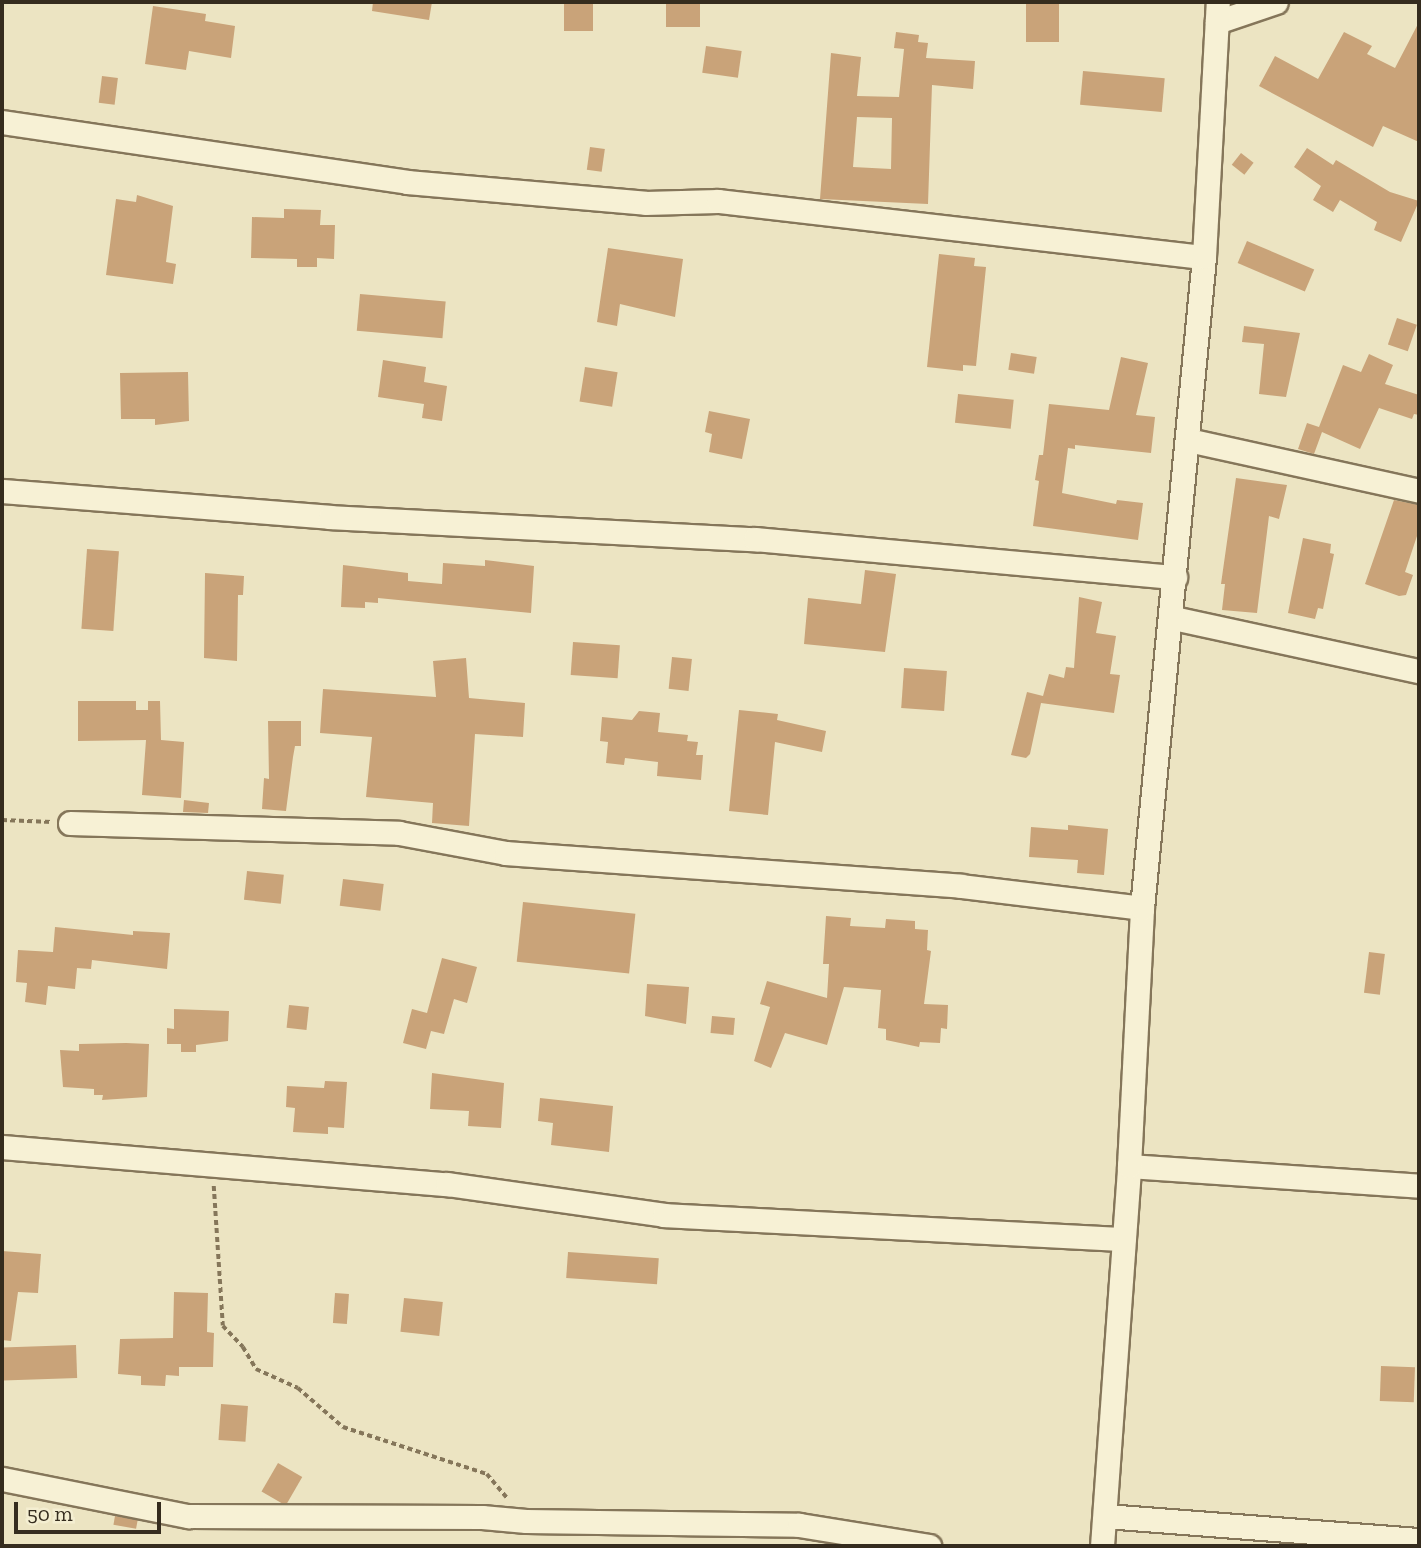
<!DOCTYPE html>
<style>
body{margin:0}
#map{position:relative;width:1421px;height:1548px;overflow:hidden;background:#ece4c2;font-family:"Zilla Slab",serif}
div>[style]{position:absolute}
.building>*{inset:0;background:#c9a379;transform-origin:0 0}
.path>*{height:3.5px;margin-top:-1.75px;transform-origin:0;background:repeating-linear-gradient(90deg,#85765a 0 5px,transparent 0 8.5px)}
.roads{filter:drop-shadow(2px 0 #85765a) drop-shadow(-2px 0 #85765a) drop-shadow(0 2px #85765a) drop-shadow(0 -2px #85765a)}
.street>*{height:23px;margin:-11.5px;padding:0 11.5px;transform-origin:11.5px;border-radius:11.5px;background:#f7f1d5}
span{translate:-50% -50%;white-space:nowrap;text-align:center;line-height:1.15;-webkit-text-stroke:5px #f4eed1;paint-order:stroke}
.frame{position:absolute;inset:0;border:4px solid #352c1e;pointer-events:none}
.scale{position:absolute;left:14px;top:1502px;width:147px;height:32px;box-sizing:border-box;border:4px solid #352c1e;border-top:0;padding-left:9px;font-size:21px;line-height:24px;white-space:nowrap;color:#352c1e;-webkit-text-stroke:5px #f4eed1;paint-order:stroke}
</style>
<div id="map">
<div class="building">
<i style="clip-path:polygon(373px 2px,432px 2px,429px 20px,372px 11px)"></i>
<i style="left:564px;top:2px;width:29px;height:29px"></i>
<i style="left:666px;top:2px;width:34px;height:25px"></i>
<i style="left:1026px;top:2px;width:33px;height:40px"></i>
<i style="clip-path:polygon(153px 6px,206px 14px,205px 21px,235px 26px,231px 58px,189px 51px,186px 70px,145px 64px)"></i>
<i style="clip-path:polygon(1419px 22px,1419px 142px,1383px 126px,1373px 147px,1259px 86px,1275px 56px,1318px 79px,1344px 32px,1372px 46px,1367px 54px,1395px 68px)"></i>
<i style="clip-path:polygon(evenodd,896px 32px,919px 35px,918px 42px,928px 43px,926px 58px,975px 61px,973px 89px,932px 85px,928px 204px,820px 199px,831px 53px,861px 57px,857px 96px,899px 97px,904px 49px,894px 48px,896px 32px,857px 117px,892px 118px,891px 169px,853px 167px,857px 117px)"></i>
<i style="left:706px;top:46px;width:36px;height:27px;rotate:8deg"></i>
<i style="left:1083px;top:71px;width:82px;height:34px;rotate:5deg"></i>
<i style="left:102px;top:76px;width:16px;height:27px;rotate:7deg"></i>
<i style="left:590px;top:147px;width:15px;height:23px;rotate:8deg"></i>
<i style="clip-path:polygon(1307px 148px,1333px 165px,1336px 160px,1390px 192px,1419px 201px,1401px 242px,1374px 230px,1377px 222px,1340px 200px,1333px 212px,1313px 200px,1321px 186px,1294px 167px)"></i>
<i style="left:1241px;top:153px;width:16px;height:15px;rotate:38deg"></i>
<i style="clip-path:polygon(137px 195px,173px 206px,166px 262px,176px 264px,173px 284px,106px 275px,116px 199px,136px 202px)"></i>
<i style="clip-path:polygon(284px 209px,321px 210px,320px 225px,335px 225px,334px 259px,317px 258px,317px 267px,297px 267px,297px 259px,251px 258px,252px 217px,284px 218px)"></i>
<i style="left:1247px;top:241px;width:73px;height:24px;rotate:23deg"></i>
<i style="clip-path:polygon(608px 248px,683px 259px,675px 317px,620px 304px,617px 326px,597px 322px)"></i>
<i style="clip-path:polygon(939px 254px,975px 258px,974px 266px,986px 267px,976px 366px,963px 365px,963px 371px,927px 367px)"></i>
<i style="left:360px;top:294px;width:86px;height:37px;rotate:5deg"></i>
<i style="left:1397px;top:318px;width:21px;height:28px;rotate:19deg"></i>
<i style="clip-path:polygon(1244px 326px,1300px 333px,1286px 397px,1259px 394px,1264px 344px,1242px 342px)"></i>
<i style="left:1011px;top:353px;width:26px;height:17px;rotate:9deg"></i>
<i style="clip-path:polygon(1369px 354px,1393px 365px,1385px 384px,1419px 395px,1419px 415px,1414px 414px,1412px 419px,1379px 408px,1360px 449px,1322px 432px,1314px 454px,1298px 449px,1307px 423px,1319px 427px,1343px 365px,1361px 372px)"></i>
<i style="clip-path:polygon(1121px 357px,1148px 363px,1136px 415px,1155px 417px,1151px 453px,1075px 445px,1075px 449px,1068px 448px,1062px 493px,1116px 504px,1117px 500px,1143px 503px,1138px 540px,1033px 526px,1039px 481px,1035px 480px,1039px 455px,1043px 455px,1049px 404px,1109px 410px)"></i>
<i style="clip-path:polygon(383px 360px,426px 367px,424px 382px,447px 386px,442px 421px,422px 418px,424px 404px,378px 397px)"></i>
<i style="left:585px;top:367px;width:33px;height:35px;rotate:9deg"></i>
<i style="clip-path:polygon(188px 372px,189px 421px,155px 425px,155px 419px,121px 419px,120px 373px)"></i>
<i style="left:958px;top:394px;width:56px;height:29px;rotate:6deg"></i>
<i style="clip-path:polygon(709px 411px,750px 419px,742px 459px,709px 452px,712px 434px,705px 432px)"></i>
<i style="clip-path:polygon(1236px 478px,1287px 485px,1279px 519px,1269px 516px,1257px 613px,1222px 610px,1225px 584px,1221px 584px)"></i>
<i style="clip-path:polygon(1394px 500px,1419px 505px,1419px 530px,1405px 572px,1413px 575px,1406px 595px,1399px 596px,1365px 584px)"></i>
<i style="clip-path:polygon(1303px 538px,1331px 544px,1330px 553px,1334px 554px,1323px 609px,1318px 608px,1315px 619px,1288px 613px)"></i>
<i style="left:87px;top:549px;width:32px;height:80px;rotate:4deg"></i>
<i style="clip-path:polygon(485px 560px,534px 566px,531px 613px,378px 598px,378px 603px,365px 602px,365px 608px,341px 607px,343px 565px,408px 573px,408px 581px,442px 584px,443px 563px,485px 566px)"></i>
<i style="clip-path:polygon(865px 570px,896px 574px,885px 652px,804px 644px,808px 598px,861px 604px)"></i>
<i style="clip-path:polygon(205px 573px,244px 576px,243px 595px,238px 595px,237px 661px,204px 658px)"></i>
<i style="clip-path:polygon(1079px 597px,1102px 602px,1096px 633px,1116px 636px,1110px 674px,1120px 675px,1114px 713px,1041px 703px,1030px 754px,1026px 758px,1011px 755px,1027px 692px,1043px 696px,1049px 674px,1064px 678px,1066px 667px,1074px 668px)"></i>
<i style="left:573px;top:642px;width:47px;height:33px;rotate:4deg"></i>
<i style="left:672px;top:657px;width:20px;height:32px;rotate:6deg"></i>
<i style="clip-path:polygon(466px 658px,469px 698px,525px 703px,523px 737px,475px 734px,469px 826px,432px 823px,433px 803px,366px 797px,372px 737px,320px 733px,323px 689px,436px 697px,433px 661px)"></i>
<i style="left:904px;top:668px;width:43px;height:40px;rotate:4deg"></i>
<i style="clip-path:polygon(78px 701px,136px 701px,136px 710px,148px 710px,148px 701px,160px 701px,161px 740px,184px 742px,181px 798px,142px 795px,146px 740px,78px 741px)"></i>
<i style="clip-path:polygon(739px 710px,778px 714px,777px 720px,826px 731px,822px 752px,775px 742px,768px 815px,729px 811px)"></i>
<i style="clip-path:polygon(639px 711px,660px 713px,658px 732px,688px 735px,687px 741px,698px 742px,696px 755px,703px 755px,701px 780px,657px 776px,658px 762px,625px 758px,624px 765px,606px 763px,608px 742px,600px 741px,602px 717px,632px 720px)"></i>
<i style="clip-path:polygon(268px 721px,301px 721px,301px 746px,295px 746px,293px 757px,286px 811px,262px 809px,264px 778px,269px 779px)"></i>
<i style="clip-path:polygon(184px 800px,209px 803px,208px 813px,183px 812px)"></i>
<i style="clip-path:polygon(1068px 825px,1108px 829px,1104px 875px,1077px 873px,1078px 860px,1029px 857px,1031px 827px,1068px 830px)"></i>
<i style="left:247px;top:871px;width:37px;height:29px;rotate:6deg"></i>
<i style="left:343px;top:879px;width:41px;height:27px;rotate:7deg"></i>
<i style="left:523px;top:902px;width:113px;height:60px;rotate:6deg"></i>
<i style="clip-path:polygon(826px 916px,851px 918px,850px 926px,885px 928px,886px 919px,915px 921px,915px 929px,928px 930px,927px 950px,931px 951px,924px 1004px,948px 1005px,947px 1029px,941px 1028px,940px 1043px,920px 1042px,919px 1047px,886px 1040px,886px 1029px,878px 1028px,881px 990px,844px 987px,827px 1045px,785px 1033px,771px 1068px,754px 1061px,770px 1007px,760px 1004px,767px 981px,827px 998px,829px 964px,823px 964px)"></i>
<i style="clip-path:polygon(55px 927px,133px 935px,133px 931px,170px 933px,167px 969px,92px 960px,91px 969px,77px 968px,75px 989px,48px 986px,46px 1005px,25px 1002px,27px 983px,16px 982px,18px 950px,53px 952px)"></i>
<i style="left:1369px;top:952px;width:16px;height:41px;rotate:7deg"></i>
<i style="clip-path:polygon(442px 958px,477px 967px,467px 1003px,454px 999px,444px 1034px,431px 1031px,426px 1049px,403px 1043px,412px 1009px,427px 1013px)"></i>
<i style="clip-path:polygon(647px 984px,689px 987px,686px 1024px,645px 1016px)"></i>
<i style="left:289px;top:1005px;width:20px;height:23px;rotate:6deg"></i>
<i style="clip-path:polygon(174px 1009px,229px 1011px,228px 1041px,196px 1045px,196px 1052px,181px 1052px,181px 1044px,167px 1044px,167px 1028px,174px 1029px)"></i>
<i style="left:712px;top:1016px;width:23px;height:17px;rotate:5deg"></i>
<i style="clip-path:polygon(126px 1043px,149px 1044px,147px 1097px,102px 1100px,103px 1095px,94px 1095px,94px 1089px,63px 1087px,60px 1050px,79px 1051px,79px 1044px)"></i>
<i style="clip-path:polygon(432px 1073px,504px 1083px,501px 1128px,468px 1126px,469px 1111px,430px 1109px)"></i>
<i style="clip-path:polygon(325px 1081px,347px 1082px,344px 1128px,328px 1127px,328px 1134px,293px 1132px,295px 1108px,286px 1107px,287px 1086px,324px 1088px)"></i>
<i style="clip-path:polygon(540px 1098px,613px 1106px,609px 1152px,551px 1145px,553px 1123px,538px 1121px)"></i>
<i style="clip-path:polygon(2px 1251px,41px 1254px,38px 1293px,18px 1292px,11px 1341px,2px 1340px)"></i>
<i style="left:568px;top:1252px;width:91px;height:26px;rotate:4deg"></i>
<i style="clip-path:polygon(174px 1292px,208px 1293px,207px 1332px,214px 1333px,213px 1367px,179px 1367px,179px 1376px,166px 1375px,165px 1386px,141px 1385px,141px 1376px,118px 1374px,120px 1339px,173px 1338px)"></i>
<i style="left:335px;top:1293px;width:14px;height:30px;rotate:4deg"></i>
<i style="left:404px;top:1298px;width:39px;height:34px;rotate:6deg"></i>
<i style="left:76px;top:1345px;width:33px;height:74px;rotate:88deg"></i>
<i style="left:1381px;top:1366px;width:34px;height:35px;rotate:2deg"></i>
<i style="left:221px;top:1404px;width:27px;height:36px;rotate:4deg"></i>
<i style="left:278px;top:1463px;width:28px;height:33px;rotate:30deg"></i>
<i style="left:115px;top:1516px;width:23px;height:9px;rotate:10deg"></i>
</div>
<div class="path">
<i style="left:2px;top:820px;width:50px;rotate:2.3deg"></i>
<i style="left:214px;top:1186px;width:140px;rotate:86.3deg"></i>
<i style="left:223px;top:1326px;width:29px;rotate:46deg"></i>
<i style="left:243px;top:1347px;width:26px;rotate:59deg"></i>
<i style="left:256px;top:1369px;width:46px;rotate:24.3deg"></i>
<i style="left:298px;top:1388px;width:60px;rotate:40.9deg"></i>
<i style="left:343px;top:1427px;width:151px;rotate:18.1deg"></i>
<i style="left:487px;top:1474px;width:31px;rotate:50deg"></i>
</div>
<div class="roads">
<div class="street">
<i style="left:1217px;top:22px;width:62px;rotate:-18.7deg"></i>
<i style="left:2px;top:122px;width:409px;rotate:8.4deg"></i>
<i style="left:407px;top:182px;width:239px;rotate:5deg"></i>
<i style="left:645px;top:203px;width:73px;rotate:-1.6deg"></i>
<i style="left:718px;top:201px;width:489px;rotate:6.6deg"></i>
<i style="left:1188px;top:440px;width:237px;rotate:12.4deg"></i>
<i style="left:2px;top:491px;width:329px;rotate:4.5deg"></i>
<i style="left:330px;top:517px;width:426px;rotate:3deg"></i>
<i style="left:755px;top:539px;width:422px;rotate:5.2deg"></i>
<i style="left:1173px;top:618px;width:252px;rotate:12.2deg"></i>
<i style="left:70px;top:823px;width:329px;rotate:1.7deg"></i>
<i style="left:399px;top:833px;width:109px;rotate:10.6deg"></i>
<i style="left:506px;top:853px;width:456px;rotate:4.1deg"></i>
<i style="left:961px;top:886px;width:182px;rotate:6.9deg"></i>
<i style="left:2px;top:1147px;width:447px;rotate:4.8deg"></i>
<i style="left:447px;top:1184px;width:219px;rotate:8.1deg"></i>
<i style="left:664px;top:1215px;width:460px;rotate:3deg"></i>
<i style="left:1129px;top:1166px;width:291px;rotate:3.9deg"></i>
<i style="left:2px;top:1479px;width:190px;rotate:11.3deg"></i>
<i style="left:188px;top:1516px;width:294px;rotate:0.2deg"></i>
<i style="left:482px;top:1517px;width:44px;rotate:5.2deg"></i>
<i style="left:526px;top:1521px;width:273px;rotate:0.8deg"></i>
<i style="left:799px;top:1525px;width:132px;rotate:9.2deg"></i>
<i style="left:1105px;top:1516px;width:315px;rotate:4.4deg"></i>
<i style="left:1102px;top:1546px;width:381px;rotate:-85.9deg"></i>
<i style="left:1129px;top:1166px;width:258px;rotate:-87.1deg"></i>
<i style="left:1142px;top:908px;width:654px;rotate:-84.56deg"></i>
<i style="left:1204px;top:257px;width:255px;rotate:-86.9deg"></i>
</div>
</div>
<div class="frame"></div>
<div class="scale">50 m</div>
</div>
